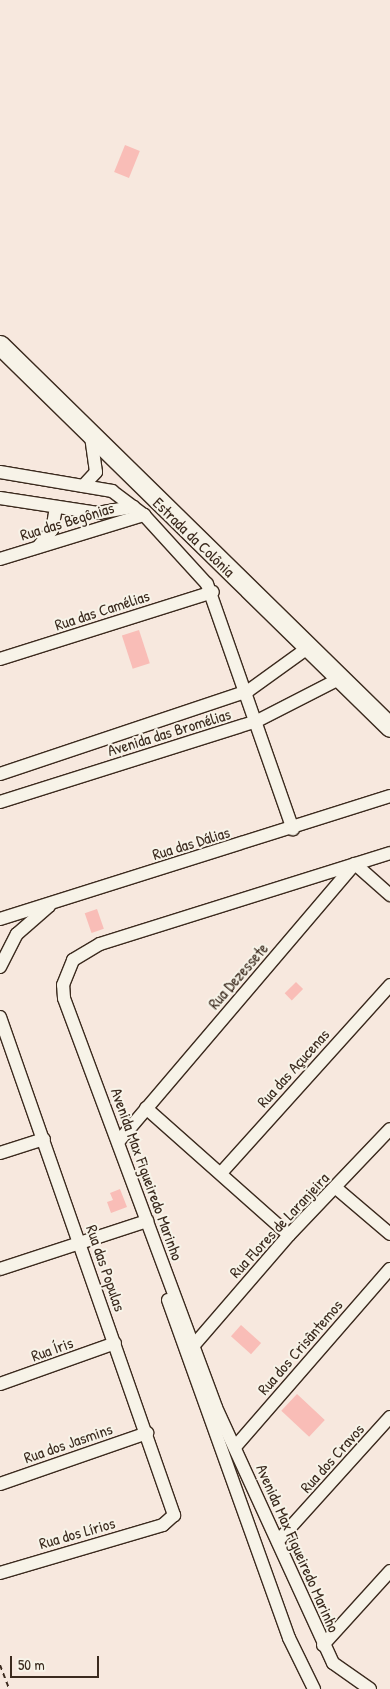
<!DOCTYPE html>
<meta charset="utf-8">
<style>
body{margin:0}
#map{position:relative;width:390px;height:1689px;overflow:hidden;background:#f7e8de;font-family:"Patrick Hand",sans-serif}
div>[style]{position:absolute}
.building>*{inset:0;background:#f9bdb7;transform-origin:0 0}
.path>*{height:2px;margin-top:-1px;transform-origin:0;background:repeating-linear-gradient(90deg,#3b2a1e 0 5px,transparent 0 9px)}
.roads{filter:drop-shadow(1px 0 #3b2a1e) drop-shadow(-1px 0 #3b2a1e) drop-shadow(0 1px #3b2a1e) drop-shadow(0 -1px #3b2a1e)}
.street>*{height:12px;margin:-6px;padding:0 6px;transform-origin:6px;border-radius:6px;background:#f7f3e8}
.secondary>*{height:19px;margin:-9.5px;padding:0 9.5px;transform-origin:9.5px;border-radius:9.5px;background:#f7f3e8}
span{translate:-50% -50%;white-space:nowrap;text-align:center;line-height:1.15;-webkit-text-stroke:4px #f7f3e8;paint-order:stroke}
.street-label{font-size:16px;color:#3b2a1e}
.scale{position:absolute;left:10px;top:1656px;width:89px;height:22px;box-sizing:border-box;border:2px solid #3b2a1e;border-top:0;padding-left:6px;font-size:15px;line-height:18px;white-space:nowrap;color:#3b2a1e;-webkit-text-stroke:4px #f7f3e8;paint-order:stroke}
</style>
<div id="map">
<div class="building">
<i style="left:125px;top:145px;width:16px;height:29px;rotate:22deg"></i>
<i style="left:139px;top:630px;width:35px;height:18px;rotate:72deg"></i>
<i style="left:97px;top:909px;width:21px;height:13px;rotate:71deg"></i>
<i style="left:296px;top:982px;width:10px;height:16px;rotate:45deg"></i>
<i style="clip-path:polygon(120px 1189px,127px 1207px,111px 1213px,107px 1202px,113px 1200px,110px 1193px)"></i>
<i style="left:241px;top:1325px;width:27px;height:15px;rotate:42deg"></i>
<i style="left:297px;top:1394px;width:38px;height:23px;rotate:43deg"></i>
</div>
<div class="path">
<i style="left:0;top:1665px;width:26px;rotate:69deg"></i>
</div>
<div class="roads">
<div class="street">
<i style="left:0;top:472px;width:114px;rotate:9.6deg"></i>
<i style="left:112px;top:491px;width:40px;rotate:37deg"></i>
<i style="left:144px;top:515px;width:93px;rotate:47.6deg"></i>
<i style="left:207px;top:584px;width:260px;rotate:70.7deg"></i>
<i style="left:83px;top:486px;width:19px;rotate:-47deg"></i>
<i style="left:96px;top:472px;width:35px;rotate:-98deg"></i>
<i style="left:0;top:498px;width:99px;rotate:8.7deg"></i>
<i style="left:98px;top:513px;width:36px;rotate:-10deg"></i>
<i style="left:38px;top:547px;width:22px;rotate:-51deg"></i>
<i style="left:52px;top:530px;width:22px;rotate:-80deg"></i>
<i style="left:0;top:559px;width:151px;rotate:-17deg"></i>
<i style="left:0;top:659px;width:223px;rotate:-17.5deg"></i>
<i style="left:0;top:774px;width:262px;rotate:-18.5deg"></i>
<i style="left:248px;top:691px;width:75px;rotate:-35.8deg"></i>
<i style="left:0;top:802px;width:269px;rotate:-17.5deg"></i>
<i style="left:257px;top:721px;width:94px;rotate:-27.1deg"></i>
<i style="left:0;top:919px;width:409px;rotate:-17.5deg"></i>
<i style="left:0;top:967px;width:37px;rotate:-63deg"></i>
<i style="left:17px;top:934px;width:43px;rotate:-41.2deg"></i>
<i style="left:0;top:1017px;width:528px;rotate:70.74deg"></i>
<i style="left:174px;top:1515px;width:15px;rotate:138deg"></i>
<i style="left:163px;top:1525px;width:170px;rotate:163.6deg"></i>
<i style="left:146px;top:1108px;width:191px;rotate:41.6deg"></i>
<i style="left:118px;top:1142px;width:365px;rotate:-49.6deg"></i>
<i style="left:355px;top:864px;width:47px;rotate:41.5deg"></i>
<i style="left:0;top:1153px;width:46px;rotate:-17.7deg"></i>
<i style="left:221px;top:1173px;width:253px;rotate:-48deg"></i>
<i style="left:336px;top:1188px;width:71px;rotate:40.4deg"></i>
<i style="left:0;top:1269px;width:155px;rotate:-18.1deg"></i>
<i style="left:168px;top:1300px;width:359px;rotate:70.3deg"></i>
<i style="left:289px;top:1638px;width:57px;rotate:63.9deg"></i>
<i style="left:194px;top:1345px;width:145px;rotate:-49.2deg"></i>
<i style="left:289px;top:1235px;width:146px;rotate:-46.4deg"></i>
<i style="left:0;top:1384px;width:122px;rotate:-19.6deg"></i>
<i style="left:235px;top:1447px;width:236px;rotate:-49deg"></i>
<i style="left:0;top:1484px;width:156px;rotate:-19.1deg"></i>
<i style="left:278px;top:1541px;width:167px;rotate:-47.9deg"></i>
<i style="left:323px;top:1645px;width:100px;rotate:-47.8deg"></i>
<i style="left:370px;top:1689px;width:45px;rotate:-144.9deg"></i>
<i style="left:333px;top:1663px;width:281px;rotate:-114.6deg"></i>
<i style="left:216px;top:1407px;width:436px;rotate:-110.4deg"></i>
<i style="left:64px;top:998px;width:13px;rotate:-94deg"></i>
<i style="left:63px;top:985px;width:27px;rotate:-68deg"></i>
<i style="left:73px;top:960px;width:31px;rotate:-31deg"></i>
<i style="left:100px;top:944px;width:304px;rotate:-17.4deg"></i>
</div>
<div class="secondary">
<i style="left:0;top:345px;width:546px;rotate:44.41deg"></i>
</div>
</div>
<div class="street-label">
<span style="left:67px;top:521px;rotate:-17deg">Rua das Begônias</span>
<span style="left:194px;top:537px;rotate:44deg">Estrada da Colônia</span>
<span style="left:102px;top:610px;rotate:-18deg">Rua das Camélias</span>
<span style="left:169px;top:732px;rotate:-17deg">Avenida das Bromélias</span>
<span style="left:191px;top:843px;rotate:-17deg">Rua das Dálias</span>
<span style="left:238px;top:976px;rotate:-49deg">Rua Dezessete</span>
<span style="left:293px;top:1068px;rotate:-48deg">Rua das Açucenas</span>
<span style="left:147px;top:1174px;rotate:70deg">Avenida Max Figueiredo Marinho</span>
<span style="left:279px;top:1225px;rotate:-47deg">Rua Flores de Laranjeira</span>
<span style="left:106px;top:1268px;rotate:71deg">Rua das Populas</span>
<span style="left:300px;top:1347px;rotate:-49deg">Rua dos Crisântemos</span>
<span style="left:52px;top:1349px;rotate:-20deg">Rua Íris</span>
<span style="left:68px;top:1443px;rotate:-19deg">Rua dos Jasmins</span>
<span style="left:332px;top:1458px;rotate:-48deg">Rua dos Cravos</span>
<span style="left:77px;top:1533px;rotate:-16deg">Rua dos Lírios</span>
<span style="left:298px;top:1548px;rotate:66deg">Avenida Max Figueiredo Marinho</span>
</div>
<div class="scale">50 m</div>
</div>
